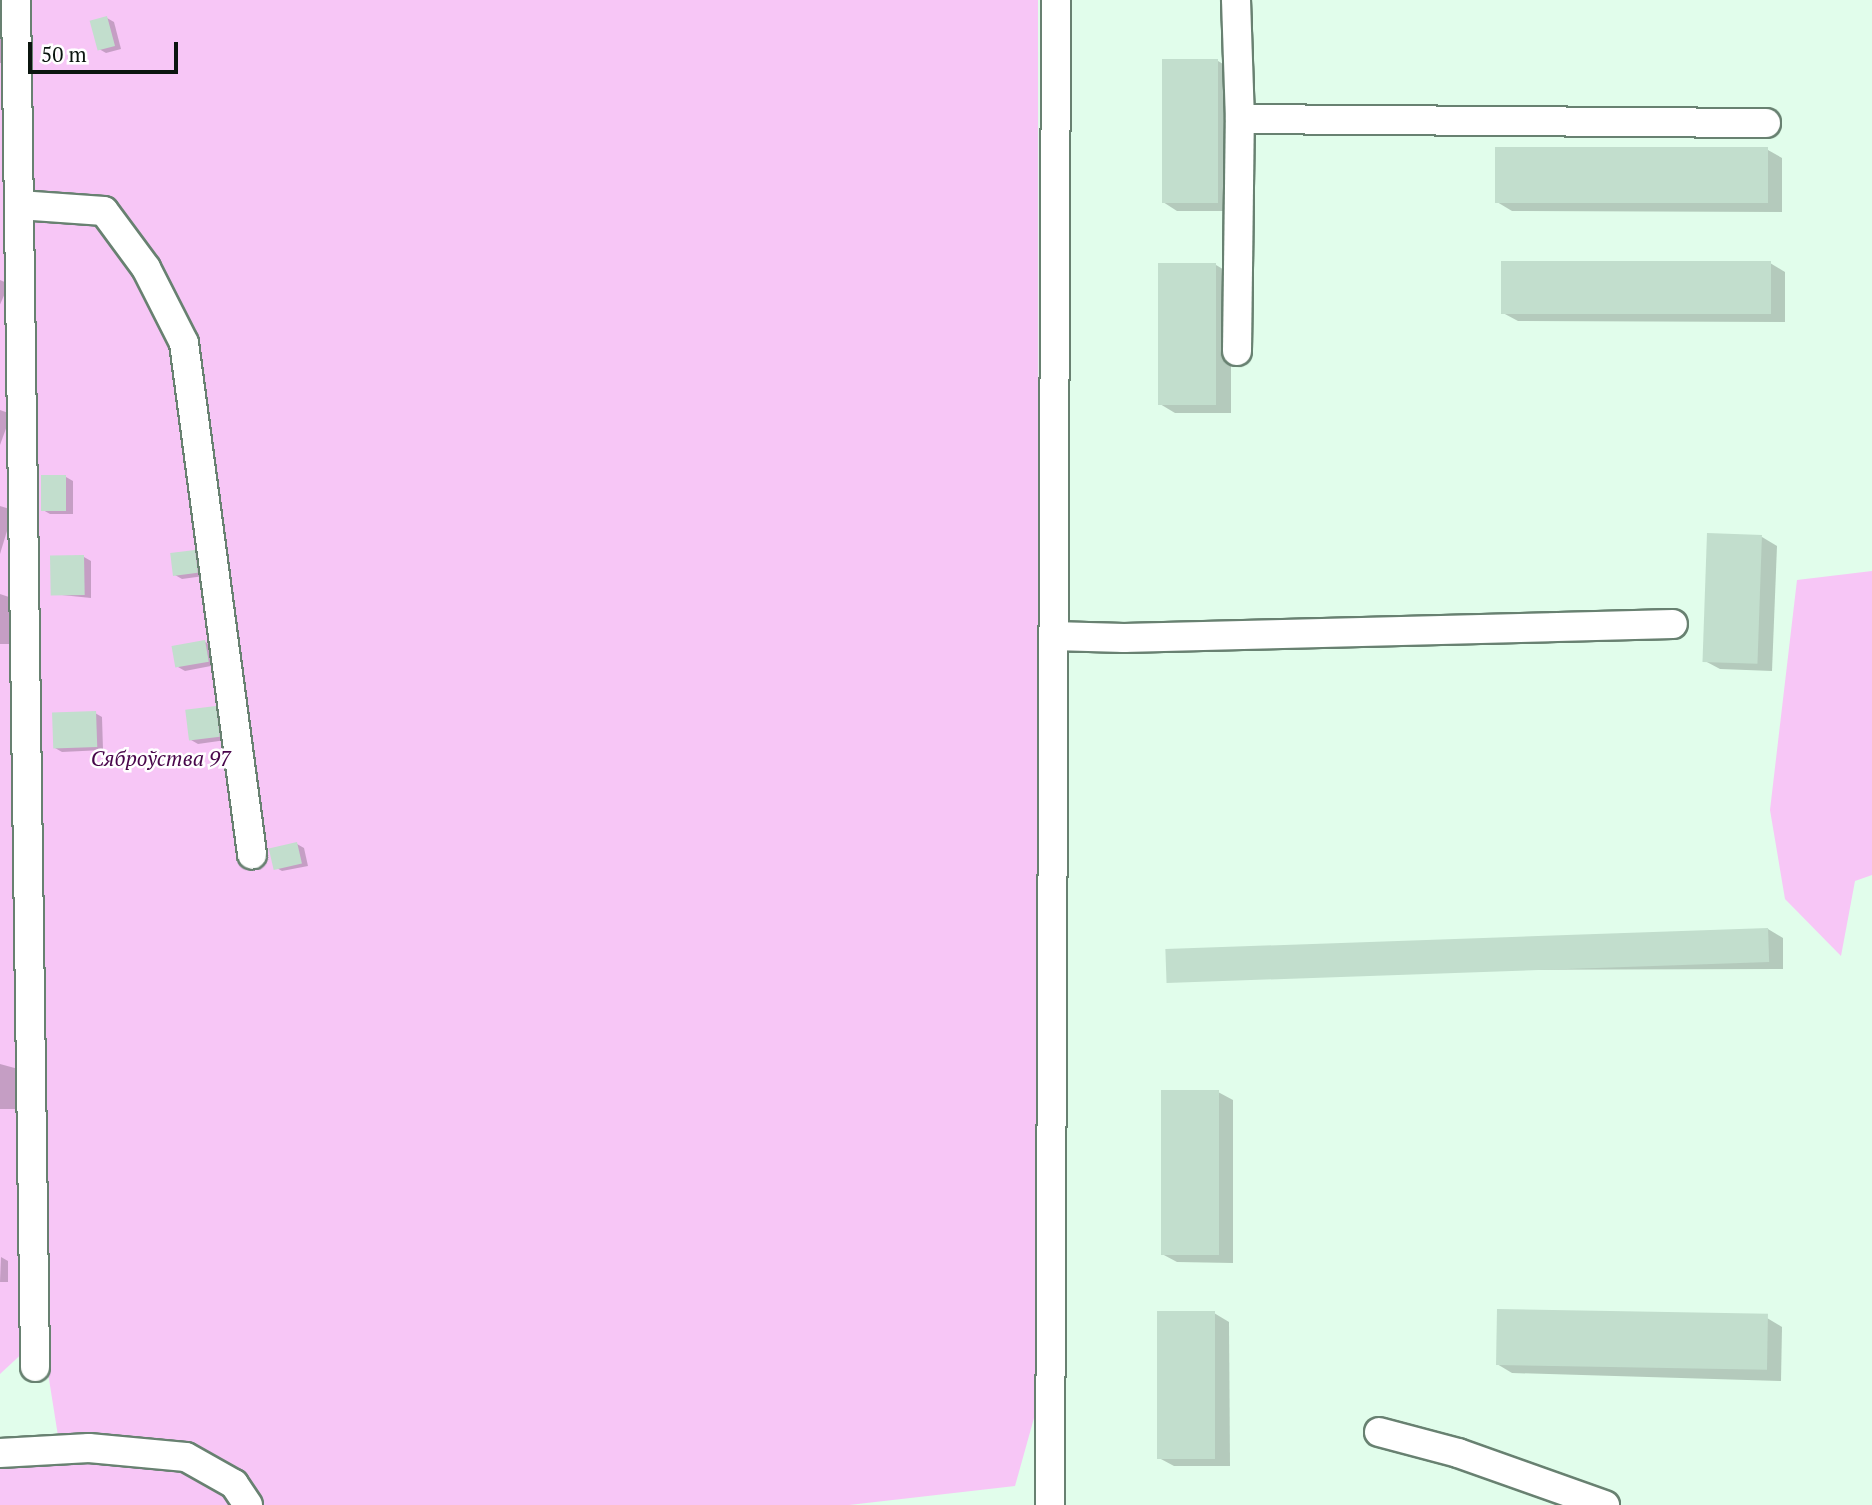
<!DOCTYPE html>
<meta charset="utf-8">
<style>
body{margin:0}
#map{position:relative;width:1872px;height:1505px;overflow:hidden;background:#e1fdeb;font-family:"PT Serif",serif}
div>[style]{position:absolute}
.green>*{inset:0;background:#f7c6f6}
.shadow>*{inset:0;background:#0003;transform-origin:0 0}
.building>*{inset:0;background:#c2decd;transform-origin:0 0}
.roads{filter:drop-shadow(2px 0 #688171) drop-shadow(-2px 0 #688171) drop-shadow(0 2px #688171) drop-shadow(0 -2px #688171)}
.minor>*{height:28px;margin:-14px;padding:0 14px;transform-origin:14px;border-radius:14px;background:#fff}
span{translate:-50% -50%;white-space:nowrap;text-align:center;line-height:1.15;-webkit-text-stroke:5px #fff;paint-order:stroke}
.park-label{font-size:21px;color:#48054a;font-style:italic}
.scale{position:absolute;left:28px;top:42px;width:150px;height:32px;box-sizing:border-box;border:4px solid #0b150f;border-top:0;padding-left:9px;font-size:21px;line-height:24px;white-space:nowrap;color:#0b150f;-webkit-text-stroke:5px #fff;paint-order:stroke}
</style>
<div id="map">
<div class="green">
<i style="clip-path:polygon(0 0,1038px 0,1039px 1400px,1015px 1486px,849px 1505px,0 1505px,0 1453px,58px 1436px,42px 1335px,0 1374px)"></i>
<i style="clip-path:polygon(1872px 571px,1872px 875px,1855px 881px,1841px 956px,1785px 899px,1770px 810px,1797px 580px)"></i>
</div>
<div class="shadow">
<i style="clip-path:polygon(107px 18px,114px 22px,121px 49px,106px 53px,99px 49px)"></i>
<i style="clip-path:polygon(0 32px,6px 36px,7px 63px,0 63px)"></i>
<i style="clip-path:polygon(1164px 61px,1218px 61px,1233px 70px,1232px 211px,1177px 211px,1163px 202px)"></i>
<i style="clip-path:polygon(1768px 150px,1782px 158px,1782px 212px,1512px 211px,1497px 202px)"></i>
<i style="clip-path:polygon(1770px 263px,1785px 272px,1785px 322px,1518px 321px,1503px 313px)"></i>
<i style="clip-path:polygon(1216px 265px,1231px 274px,1231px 413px,1175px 413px,1160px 404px)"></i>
<i style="left:0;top:280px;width:10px;height:29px;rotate:24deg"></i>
<i style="left:0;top:410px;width:12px;height:37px;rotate:20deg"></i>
<i style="clip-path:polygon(66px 477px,73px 481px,73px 514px,50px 514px,43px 510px)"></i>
<i style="left:0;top:506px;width:14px;height:47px;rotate:17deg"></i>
<i style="clip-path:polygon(1709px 535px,1762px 537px,1777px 546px,1772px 671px,1720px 669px,1705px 661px)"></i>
<i style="clip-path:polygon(194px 551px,201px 555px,204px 576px,182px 579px,175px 575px)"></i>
<i style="clip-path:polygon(84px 557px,91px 561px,91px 598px,52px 594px)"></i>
<i style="clip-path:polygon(0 594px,18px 600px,19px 644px,0 644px)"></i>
<i style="clip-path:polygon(205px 642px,212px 646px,216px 665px,185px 671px,178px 667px)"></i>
<i style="clip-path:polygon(215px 708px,222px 712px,226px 740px,198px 744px,191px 740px)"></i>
<i style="clip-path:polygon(95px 713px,102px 717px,103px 750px,62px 752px,55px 748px)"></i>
<i style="clip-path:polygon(297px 844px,304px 848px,308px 866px,282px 871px,275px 867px)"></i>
<i style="clip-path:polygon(1768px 929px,1783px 938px,1783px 969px,1182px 971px,1167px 963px)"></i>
<i style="clip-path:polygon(0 1064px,22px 1070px,23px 1109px,0 1109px)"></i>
<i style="clip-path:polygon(1218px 1092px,1233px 1100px,1233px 1263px,1177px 1262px,1162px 1254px)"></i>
<i style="clip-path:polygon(1px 1257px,8px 1261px,8px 1282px,0 1282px)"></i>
<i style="clip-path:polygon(1214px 1313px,1229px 1322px,1230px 1466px,1174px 1466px,1159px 1458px)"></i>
<i style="clip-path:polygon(1767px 1318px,1782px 1327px,1781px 1381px,1512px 1373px,1497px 1364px)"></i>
</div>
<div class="building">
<i style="left:107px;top:16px;width:31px;height:18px;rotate:75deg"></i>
<i style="left:1162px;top:59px;width:56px;height:144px"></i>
<i style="left:1495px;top:147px;width:273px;height:56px"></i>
<i style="left:1501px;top:261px;width:270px;height:53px"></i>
<i style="left:1158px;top:263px;width:58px;height:142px"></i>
<i style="left:41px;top:475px;width:25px;height:36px"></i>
<i style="left:1707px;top:533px;width:55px;height:129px;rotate:2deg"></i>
<i style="left:195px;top:550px;width:23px;height:25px;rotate:83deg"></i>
<i style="left:84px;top:555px;width:40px;height:34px;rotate:89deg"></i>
<i style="left:205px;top:640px;width:22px;height:34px;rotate:80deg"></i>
<i style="left:216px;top:706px;width:31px;height:31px;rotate:83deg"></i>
<i style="left:96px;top:711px;width:36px;height:44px;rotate:88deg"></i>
<i style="left:297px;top:842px;width:22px;height:29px;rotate:77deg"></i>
<i style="left:1768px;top:928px;width:34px;height:603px;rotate:88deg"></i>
<i style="left:1161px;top:1090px;width:58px;height:165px"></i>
<i style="left:1497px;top:1309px;width:271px;height:56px;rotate:1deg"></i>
<i style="left:1215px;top:1311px;width:148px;height:58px;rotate:90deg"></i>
</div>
<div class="roads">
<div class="minor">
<i style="left:16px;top:0;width:1367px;rotate:89.2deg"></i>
<i style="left:1236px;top:0;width:119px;rotate:88.1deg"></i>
<i style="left:1240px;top:119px;width:526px;rotate:0.44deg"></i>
<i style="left:19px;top:205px;width:85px;rotate:4deg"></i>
<i style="left:104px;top:211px;width:71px;rotate:53.6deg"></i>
<i style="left:146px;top:268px;width:84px;rotate:63.1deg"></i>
<i style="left:184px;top:343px;width:516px;rotate:82.42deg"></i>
<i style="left:1237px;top:351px;width:232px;rotate:-89.3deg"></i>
<i style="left:1053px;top:636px;width:71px;rotate:1.6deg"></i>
<i style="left:1124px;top:638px;width:549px;rotate:-1.46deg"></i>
<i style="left:1379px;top:1432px;width:82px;rotate:14.9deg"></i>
<i style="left:1458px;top:1453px;width:156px;rotate:19.5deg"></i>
<i style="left:0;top:1453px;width:89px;rotate:-3.2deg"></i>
<i style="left:89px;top:1448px;width:97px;rotate:5.3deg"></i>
<i style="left:186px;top:1457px;width:55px;rotate:29.4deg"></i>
<i style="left:234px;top:1484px;width:25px;rotate:56deg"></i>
<i style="left:1050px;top:1505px;width:1505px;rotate:-89.77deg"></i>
</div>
</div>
<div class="park-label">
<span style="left:161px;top:758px">Сяброўства 97</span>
</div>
<div class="scale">50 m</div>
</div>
